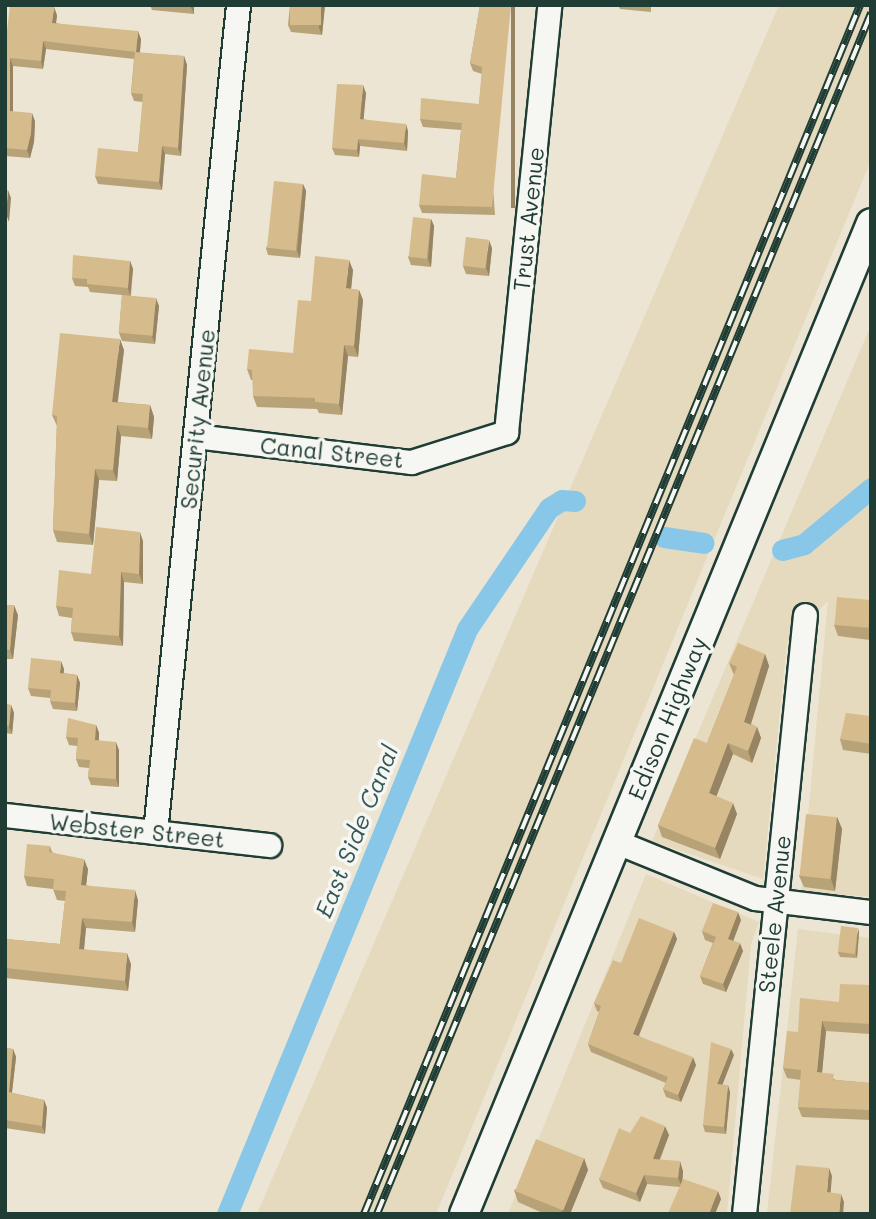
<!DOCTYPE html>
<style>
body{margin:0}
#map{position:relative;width:876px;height:1219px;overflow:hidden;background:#ece5d3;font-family:Mali,sans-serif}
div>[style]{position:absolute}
.built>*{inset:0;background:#e5d9be}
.canal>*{height:21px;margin:-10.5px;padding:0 10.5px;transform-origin:10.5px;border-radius:10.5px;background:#89c7e9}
.roads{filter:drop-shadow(2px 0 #1f3d34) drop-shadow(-2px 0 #1f3d34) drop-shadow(0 2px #1f3d34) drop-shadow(0 -2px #1f3d34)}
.minor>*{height:23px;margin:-11.5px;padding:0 11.5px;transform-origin:11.5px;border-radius:11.5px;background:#f6f6f2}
.major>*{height:28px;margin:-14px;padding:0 14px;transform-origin:14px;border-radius:14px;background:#f6f6f2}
.rail>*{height:8px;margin-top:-4px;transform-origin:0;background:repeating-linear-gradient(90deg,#f6f6f2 0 16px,#1f3d34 0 32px);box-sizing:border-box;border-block:2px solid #1f3d34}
.wall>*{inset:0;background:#b8a278}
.shaded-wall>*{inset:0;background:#968462;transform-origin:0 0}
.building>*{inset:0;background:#d6bc8c;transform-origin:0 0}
span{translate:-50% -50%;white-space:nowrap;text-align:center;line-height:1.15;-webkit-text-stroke:7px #f6f6f2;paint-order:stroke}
.street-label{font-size:23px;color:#1f3d34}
.water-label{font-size:24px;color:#345958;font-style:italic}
.frame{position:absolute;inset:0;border:7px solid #1f3d34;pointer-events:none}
</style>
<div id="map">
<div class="built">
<i style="clip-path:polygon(779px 5px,871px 5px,871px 160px,436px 1214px,257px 1214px)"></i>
<i style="clip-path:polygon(871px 325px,871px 897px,801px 891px,828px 601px,787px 642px,763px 879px,652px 841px)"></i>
<i style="clip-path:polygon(646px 874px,759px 922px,751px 944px,727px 1214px,508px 1214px)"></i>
<i style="clip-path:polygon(798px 929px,871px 938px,871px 1214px,767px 1214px)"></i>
</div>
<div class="canal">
<i style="left:664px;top:537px;width:40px;rotate:8.5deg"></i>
<i style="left:782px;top:550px;width:23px;rotate:-15deg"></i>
<i style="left:804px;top:544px;width:87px;rotate:-39.9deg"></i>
<i style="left:227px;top:1214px;width:632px;rotate:-67.69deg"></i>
<i style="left:467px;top:629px;width:146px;rotate:-55.9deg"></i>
<i style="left:549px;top:508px;width:15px;rotate:-32deg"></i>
<i style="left:562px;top:500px;width:13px;rotate:4deg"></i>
</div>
<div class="roads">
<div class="minor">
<i style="left:195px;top:436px;width:218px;rotate:6.9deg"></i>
<i style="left:411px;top:462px;width:100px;rotate:-17.5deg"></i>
<i style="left:506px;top:432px;width:429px;rotate:-84.2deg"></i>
<i style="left:5px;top:815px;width:266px;rotate:6.5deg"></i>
<i style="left:155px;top:832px;width:831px;rotate:-84.27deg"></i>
<i style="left:617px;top:842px;width:149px;rotate:22.1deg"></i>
<i style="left:755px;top:898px;width:117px;rotate:6.9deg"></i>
<i style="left:744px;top:1214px;width:602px;rotate:-84.19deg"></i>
</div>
<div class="major">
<i style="left:464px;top:1214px;width:1071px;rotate:-67.67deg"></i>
</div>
</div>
<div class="rail">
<i style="left:364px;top:1214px;width:1307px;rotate:-67.69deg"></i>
<i style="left:377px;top:1214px;width:1299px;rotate:-67.64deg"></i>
</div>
<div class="wall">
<i style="clip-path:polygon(150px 5px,194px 5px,194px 14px,152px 10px)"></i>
<i style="clip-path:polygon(290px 5px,325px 5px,322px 35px,291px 32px,288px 25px)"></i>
<i style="clip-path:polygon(480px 5px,495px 215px,422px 213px,419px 205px,456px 178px,461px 130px,423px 127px,420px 119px,479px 104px,482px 74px,473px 71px,470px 63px)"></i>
<i style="clip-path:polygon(618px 5px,651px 5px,651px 12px,620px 9px)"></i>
<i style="clip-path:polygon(57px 15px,56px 23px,141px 39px,140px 53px,184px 56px,187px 65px,181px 156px,165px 154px,162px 190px,98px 184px,95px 176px,138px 152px,143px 102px,134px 101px,131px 93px,134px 59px,46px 49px,43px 69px,13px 66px,13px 112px,35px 121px,34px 142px,30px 158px,5px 156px,5px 48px)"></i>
<i style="clip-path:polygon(366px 93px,363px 119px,408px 131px,407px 151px,360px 146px,359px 157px,335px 155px,332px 148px)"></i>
<i style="clip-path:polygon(303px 184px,306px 191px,300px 258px,268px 255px,266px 248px)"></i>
<i style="clip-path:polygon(431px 219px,434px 226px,431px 267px,411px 265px,408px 257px)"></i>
<i style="clip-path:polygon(492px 248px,489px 276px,466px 274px,463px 266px)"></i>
<i style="clip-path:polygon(130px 261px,133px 269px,131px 296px,159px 306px,155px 344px,122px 341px,119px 333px,122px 295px,90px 292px,88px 287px,75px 286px,72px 278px)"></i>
<i style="clip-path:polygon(353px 270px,351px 289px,359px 290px,363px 300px,358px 357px,348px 356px,342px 415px,319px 413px,317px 409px,257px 407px,253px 396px,253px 380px,251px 380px,247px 369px,293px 353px)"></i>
<i style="clip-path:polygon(124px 350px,118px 402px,150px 405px,154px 417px,152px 439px,121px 436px,117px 481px,99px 480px,93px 545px,57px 542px,53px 530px,57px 426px,52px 415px)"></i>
<i style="clip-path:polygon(143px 541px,143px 584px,124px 582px,123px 646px,74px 641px,71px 632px,72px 618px,59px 616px,56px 606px,91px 574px)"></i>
<i style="clip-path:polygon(871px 600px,871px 640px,838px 636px,834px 625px)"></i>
<i style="clip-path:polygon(5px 605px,18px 615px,13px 659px,5px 659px)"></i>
<i style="clip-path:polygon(765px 654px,769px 666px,751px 724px,757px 727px,761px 738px,752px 763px,733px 754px,716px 796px,737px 814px,720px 859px,662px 837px,658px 825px,707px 743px,734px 675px,729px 663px)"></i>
<i style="clip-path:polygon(64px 669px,63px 673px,77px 675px,80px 683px,77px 711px,53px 709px,50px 701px,50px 698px,31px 696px,28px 688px)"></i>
<i style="clip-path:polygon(5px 704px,11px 705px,14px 713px,12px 734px,5px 733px)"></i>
<i style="clip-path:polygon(871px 716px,871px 754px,843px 750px,840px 739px)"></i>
<i style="clip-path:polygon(96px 725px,99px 733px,99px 741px,119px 750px,119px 787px,91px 785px,88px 777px,89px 768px,79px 767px,76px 759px,77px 746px,69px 745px,66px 737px)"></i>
<i style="clip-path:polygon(837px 817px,842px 829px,835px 891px,804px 887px,799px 876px)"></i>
<i style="clip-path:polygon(50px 846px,52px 852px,88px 869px,86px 885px,138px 900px,135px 932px,86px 928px,84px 949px,131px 964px,128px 991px,5px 978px,5px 939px,60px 944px,65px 901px,57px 900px,53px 889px,27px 886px,24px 876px)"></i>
<i style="clip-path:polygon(741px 920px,733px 940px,743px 951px,726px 992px,703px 984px,700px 976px,713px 943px,705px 940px,702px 931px)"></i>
<i style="clip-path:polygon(674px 932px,677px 939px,639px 1036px,696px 1065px,681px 1102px,666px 1097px,663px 1089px,666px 1083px,591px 1052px,588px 1044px,599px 1012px,597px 1011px,594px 1003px,621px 963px)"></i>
<i style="clip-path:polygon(859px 932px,857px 958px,840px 957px,838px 952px)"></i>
<i style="clip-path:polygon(871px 985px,871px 1034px,826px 1031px,822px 1073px,836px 1080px,871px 1083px,871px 1120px,802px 1117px,798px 1107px,801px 1080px,787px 1078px,783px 1068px,798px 1032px,839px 1002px)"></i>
<i style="clip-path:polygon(5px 1048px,13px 1049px,16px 1057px,12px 1093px,44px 1100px,47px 1108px,45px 1134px,5px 1128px)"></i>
<i style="clip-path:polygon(734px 1055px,722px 1084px,730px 1092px,726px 1134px,705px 1132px,703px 1125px)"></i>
<i style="clip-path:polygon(630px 1133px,669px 1135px,660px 1160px,683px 1171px,682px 1181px,721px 1199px,715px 1214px,668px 1214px,680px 1187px,647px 1184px,640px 1202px,603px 1188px,599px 1179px)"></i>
<i style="clip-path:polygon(584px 1158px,588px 1170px,570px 1214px,545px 1214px,518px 1202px,514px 1190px)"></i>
</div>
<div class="shaded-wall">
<i style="clip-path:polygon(190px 5px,194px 5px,194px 14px)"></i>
<i style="clip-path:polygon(321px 5px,325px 5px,322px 35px,319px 28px)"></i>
<i style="left:511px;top:5px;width:4px;height:203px"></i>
<i style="clip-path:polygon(54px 7px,57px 15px,55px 31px,52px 23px)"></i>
<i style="clip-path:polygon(138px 31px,141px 39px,139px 60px,136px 52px)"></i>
<i style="clip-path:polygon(43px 41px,46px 49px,43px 69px,41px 61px)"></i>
<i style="clip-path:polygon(184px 56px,187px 65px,181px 156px,178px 148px)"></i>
<i style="clip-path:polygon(10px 58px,13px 66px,13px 119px,10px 111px)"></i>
<i style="clip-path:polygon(363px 85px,366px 93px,363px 126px,360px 119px)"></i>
<i style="clip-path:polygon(32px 113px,35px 121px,34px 142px,30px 158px,27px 150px)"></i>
<i style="clip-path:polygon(406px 124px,408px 131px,407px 151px,404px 143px)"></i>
<i style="clip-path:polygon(358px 139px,360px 146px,359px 157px,357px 150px)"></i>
<i style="clip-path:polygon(162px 146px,165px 154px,162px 190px,159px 182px)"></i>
<i style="clip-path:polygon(303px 184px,306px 191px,300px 258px,297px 251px)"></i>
<i style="clip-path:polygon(8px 190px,11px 198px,9px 222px,6px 214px)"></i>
<i style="clip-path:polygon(431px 219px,434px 226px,431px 267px,428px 260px)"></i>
<i style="clip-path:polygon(489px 240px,492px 248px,489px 276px,486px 268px)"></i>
<i style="clip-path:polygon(349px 260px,353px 270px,350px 299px,346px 288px)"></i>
<i style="clip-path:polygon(130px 261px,133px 269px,130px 296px,128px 288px)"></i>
<i style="clip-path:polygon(359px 290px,363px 300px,358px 357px,354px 346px)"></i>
<i style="clip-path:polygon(156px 298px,159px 306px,155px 344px,152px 336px)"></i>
<i style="clip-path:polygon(120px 339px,124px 350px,116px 413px,112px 402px)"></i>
<i style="clip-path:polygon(344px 345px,348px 356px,342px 415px,339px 404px)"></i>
<i style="clip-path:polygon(150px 405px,154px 417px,152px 439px,148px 428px)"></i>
<i style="clip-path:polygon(117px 425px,121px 436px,117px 481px,113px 470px)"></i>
<i style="clip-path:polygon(95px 469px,99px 480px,93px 545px,89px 534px)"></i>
<i style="clip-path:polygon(140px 532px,143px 541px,143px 584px,139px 574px)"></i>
<i style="clip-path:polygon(121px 572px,124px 582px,123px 646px,119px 636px)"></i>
<i style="clip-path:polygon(14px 605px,18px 615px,13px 659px,10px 650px)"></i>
<i style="clip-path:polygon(765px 654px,769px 666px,748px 733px,744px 722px)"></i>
<i style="clip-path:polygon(61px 661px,64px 669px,63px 681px,60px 673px)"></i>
<i style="clip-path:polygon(77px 675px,80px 683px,77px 711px,75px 703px)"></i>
<i style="clip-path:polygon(11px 705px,14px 713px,12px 734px,9px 726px)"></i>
<i style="clip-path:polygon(96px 725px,99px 733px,98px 748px,95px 740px)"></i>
<i style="clip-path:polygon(757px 727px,761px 738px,752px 763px,748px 751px)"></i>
<i style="clip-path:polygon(116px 742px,119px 750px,119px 787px,116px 779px)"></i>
<i style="clip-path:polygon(728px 743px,733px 754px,713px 805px,709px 793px)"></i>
<i style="clip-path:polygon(733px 803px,737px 814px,720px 859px,715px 848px)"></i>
<i style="clip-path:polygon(837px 817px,842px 829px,835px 891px,831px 879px)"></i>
<i style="clip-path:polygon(84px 859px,88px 869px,85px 895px,81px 885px)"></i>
<i style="clip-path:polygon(135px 890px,138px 900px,135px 932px,132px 922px)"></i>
<i style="clip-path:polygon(738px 912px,741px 920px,731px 947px,728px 939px)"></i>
<i style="clip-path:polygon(82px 918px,86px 928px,83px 959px,79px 949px)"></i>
<i style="clip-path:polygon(858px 928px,859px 932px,857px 958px,856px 954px)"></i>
<i style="clip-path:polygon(674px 932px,677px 939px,636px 1042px,633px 1034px)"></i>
<i style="clip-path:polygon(740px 943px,743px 951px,726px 992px,723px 984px)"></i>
<i style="clip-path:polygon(127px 953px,131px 964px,128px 991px,125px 981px)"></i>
<i style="clip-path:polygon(822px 1021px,826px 1031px,821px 1083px,817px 1072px)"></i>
<i style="clip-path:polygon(13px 1049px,16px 1057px,11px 1100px,9px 1092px)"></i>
<i style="clip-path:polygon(731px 1049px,734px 1055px,720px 1091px,717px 1084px)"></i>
<i style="clip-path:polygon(693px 1057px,696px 1065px,681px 1102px,678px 1095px)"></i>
<i style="clip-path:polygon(728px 1085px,730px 1092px,726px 1134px,724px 1127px)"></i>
<i style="clip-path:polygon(44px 1100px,47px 1108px,45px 1134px,42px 1126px)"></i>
<i style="clip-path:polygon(665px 1126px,669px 1135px,656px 1168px,653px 1159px)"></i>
<i style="clip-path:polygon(584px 1158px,588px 1170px,570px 1214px,563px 1214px,562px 1211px)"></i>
<i style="clip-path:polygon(680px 1161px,683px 1171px,682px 1187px,678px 1178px)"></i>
<i style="clip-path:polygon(829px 1168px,832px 1176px,830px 1200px,827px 1192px)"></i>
<i style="clip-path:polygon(644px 1175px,647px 1184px,640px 1202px,636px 1193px)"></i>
<i style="clip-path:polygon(718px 1191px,721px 1199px,715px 1214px,709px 1214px)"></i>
<i style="clip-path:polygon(841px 1194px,844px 1202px,843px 1214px,839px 1214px)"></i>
</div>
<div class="building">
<i style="clip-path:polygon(10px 5px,38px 5px,54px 7px,52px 23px,138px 31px,136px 52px,43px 41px,41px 61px,10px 58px,10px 111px,32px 113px,31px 134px,27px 150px,5px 148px,5px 48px)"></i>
<i style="left:290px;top:5px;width:31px;height:20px"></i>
<i style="clip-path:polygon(480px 5px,511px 5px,492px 207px,419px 205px,422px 174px,456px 178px,462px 123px,420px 119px,421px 98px,479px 104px,482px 67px,470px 63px)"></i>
<i style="clip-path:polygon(135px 52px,184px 56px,178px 148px,162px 146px,159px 182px,95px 176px,98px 148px,138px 152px,143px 94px,131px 93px)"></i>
<i style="clip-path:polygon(337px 84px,363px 85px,360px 119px,406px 124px,404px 143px,358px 139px,357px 150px,332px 148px)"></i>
<i style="left:274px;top:181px;width:29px;height:67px;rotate:6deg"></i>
<i style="clip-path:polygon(5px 190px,8px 190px,6px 214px,5px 214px)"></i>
<i style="left:413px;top:217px;width:18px;height:40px;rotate:6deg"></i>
<i style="left:466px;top:237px;width:23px;height:29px;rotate:7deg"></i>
<i style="clip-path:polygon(73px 255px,130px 261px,128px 288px,87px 284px,87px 279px,72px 278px)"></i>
<i style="clip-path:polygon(315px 256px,349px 260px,346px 288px,359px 290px,354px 346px,344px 345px,339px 404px,315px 402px,315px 398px,253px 396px,252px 370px,247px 369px,249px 349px,293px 353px,298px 300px,311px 301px)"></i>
<i style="left:122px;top:295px;width:34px;height:38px;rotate:5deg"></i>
<i style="clip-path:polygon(60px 333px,120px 339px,112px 402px,150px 405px,148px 428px,117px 425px,113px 470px,95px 469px,89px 534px,53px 530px,57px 416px,52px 415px)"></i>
<i style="clip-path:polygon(96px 527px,140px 532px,139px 574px,121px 572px,119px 636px,71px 632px,73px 608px,56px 606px,59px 570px,91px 574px)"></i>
<i style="left:837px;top:597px;width:34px;height:28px;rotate:5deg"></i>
<i style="clip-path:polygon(5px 605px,14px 605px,10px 650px,5px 649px)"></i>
<i style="clip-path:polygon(738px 643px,765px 654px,744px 722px,757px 727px,748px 751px,728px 743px,709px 793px,733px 803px,715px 848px,658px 825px,694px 738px,707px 743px,737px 667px,729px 663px)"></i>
<i style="clip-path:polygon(31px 658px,61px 661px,60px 673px,77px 675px,75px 703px,50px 701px,51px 690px,28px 688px)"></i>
<i style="clip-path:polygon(5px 704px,11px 705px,9px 726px,5px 726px)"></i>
<i style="clip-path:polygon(846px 713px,871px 716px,871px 744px,840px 739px)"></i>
<i style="clip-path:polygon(68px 718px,96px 725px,95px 740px,116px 742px,116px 779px,88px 777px,90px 760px,76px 759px,78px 738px,66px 737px)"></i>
<i style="left:806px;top:814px;width:31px;height:62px;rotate:6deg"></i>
<i style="clip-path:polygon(27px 844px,50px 846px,49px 852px,84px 859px,81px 885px,135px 890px,132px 922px,82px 918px,79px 949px,127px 953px,125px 981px,5px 968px,5px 939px,60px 944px,66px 891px,53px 890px,54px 879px,24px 876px)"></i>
<i style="clip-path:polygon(713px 903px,738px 912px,728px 939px,740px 943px,723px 984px,700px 976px,716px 937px,702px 931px)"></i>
<i style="clip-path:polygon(639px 918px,674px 932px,633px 1034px,693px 1057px,678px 1095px,663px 1089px,668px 1077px,588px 1044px,601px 1006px,594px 1003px,613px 960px,621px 963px)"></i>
<i style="left:841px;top:926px;width:17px;height:26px;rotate:7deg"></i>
<i style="clip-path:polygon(840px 984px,871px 985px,871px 1024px,822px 1021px,817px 1072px,834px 1074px,833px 1080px,871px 1083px,871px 1110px,798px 1107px,801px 1070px,783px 1068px,787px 1031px,798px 1032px,800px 998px,839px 1002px)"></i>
<i style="clip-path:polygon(711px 1042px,731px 1049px,717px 1084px,728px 1085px,724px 1127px,703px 1125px)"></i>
<i style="clip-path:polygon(5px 1048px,13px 1049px,9px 1092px,44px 1100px,42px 1126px,5px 1120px)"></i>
<i style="clip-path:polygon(641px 1116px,665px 1126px,653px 1159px,680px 1161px,678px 1178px,644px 1175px,636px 1193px,599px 1179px,619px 1128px,630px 1133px)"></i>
<i style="left:536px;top:1139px;width:52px;height:56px;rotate:22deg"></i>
<i style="clip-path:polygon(796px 1165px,829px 1168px,827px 1192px,841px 1194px,839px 1214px,790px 1214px)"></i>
<i style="clip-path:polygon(683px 1179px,718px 1191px,709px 1214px,668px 1214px)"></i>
</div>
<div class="street-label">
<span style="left:528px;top:219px;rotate:-84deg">Trust Avenue</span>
<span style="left:197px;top:419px;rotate:-84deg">Security Avenue</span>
<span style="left:332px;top:452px;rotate:6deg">Canal Street</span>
<span style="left:667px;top:718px;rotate:-68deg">Edison Highway</span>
<span style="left:137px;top:830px;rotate:6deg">Webster Street</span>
<span style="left:774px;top:914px;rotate:-84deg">Steele Avenue</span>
</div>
<div class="water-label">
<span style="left:356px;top:831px;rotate:-68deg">East Side Canal</span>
</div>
<div class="frame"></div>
</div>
